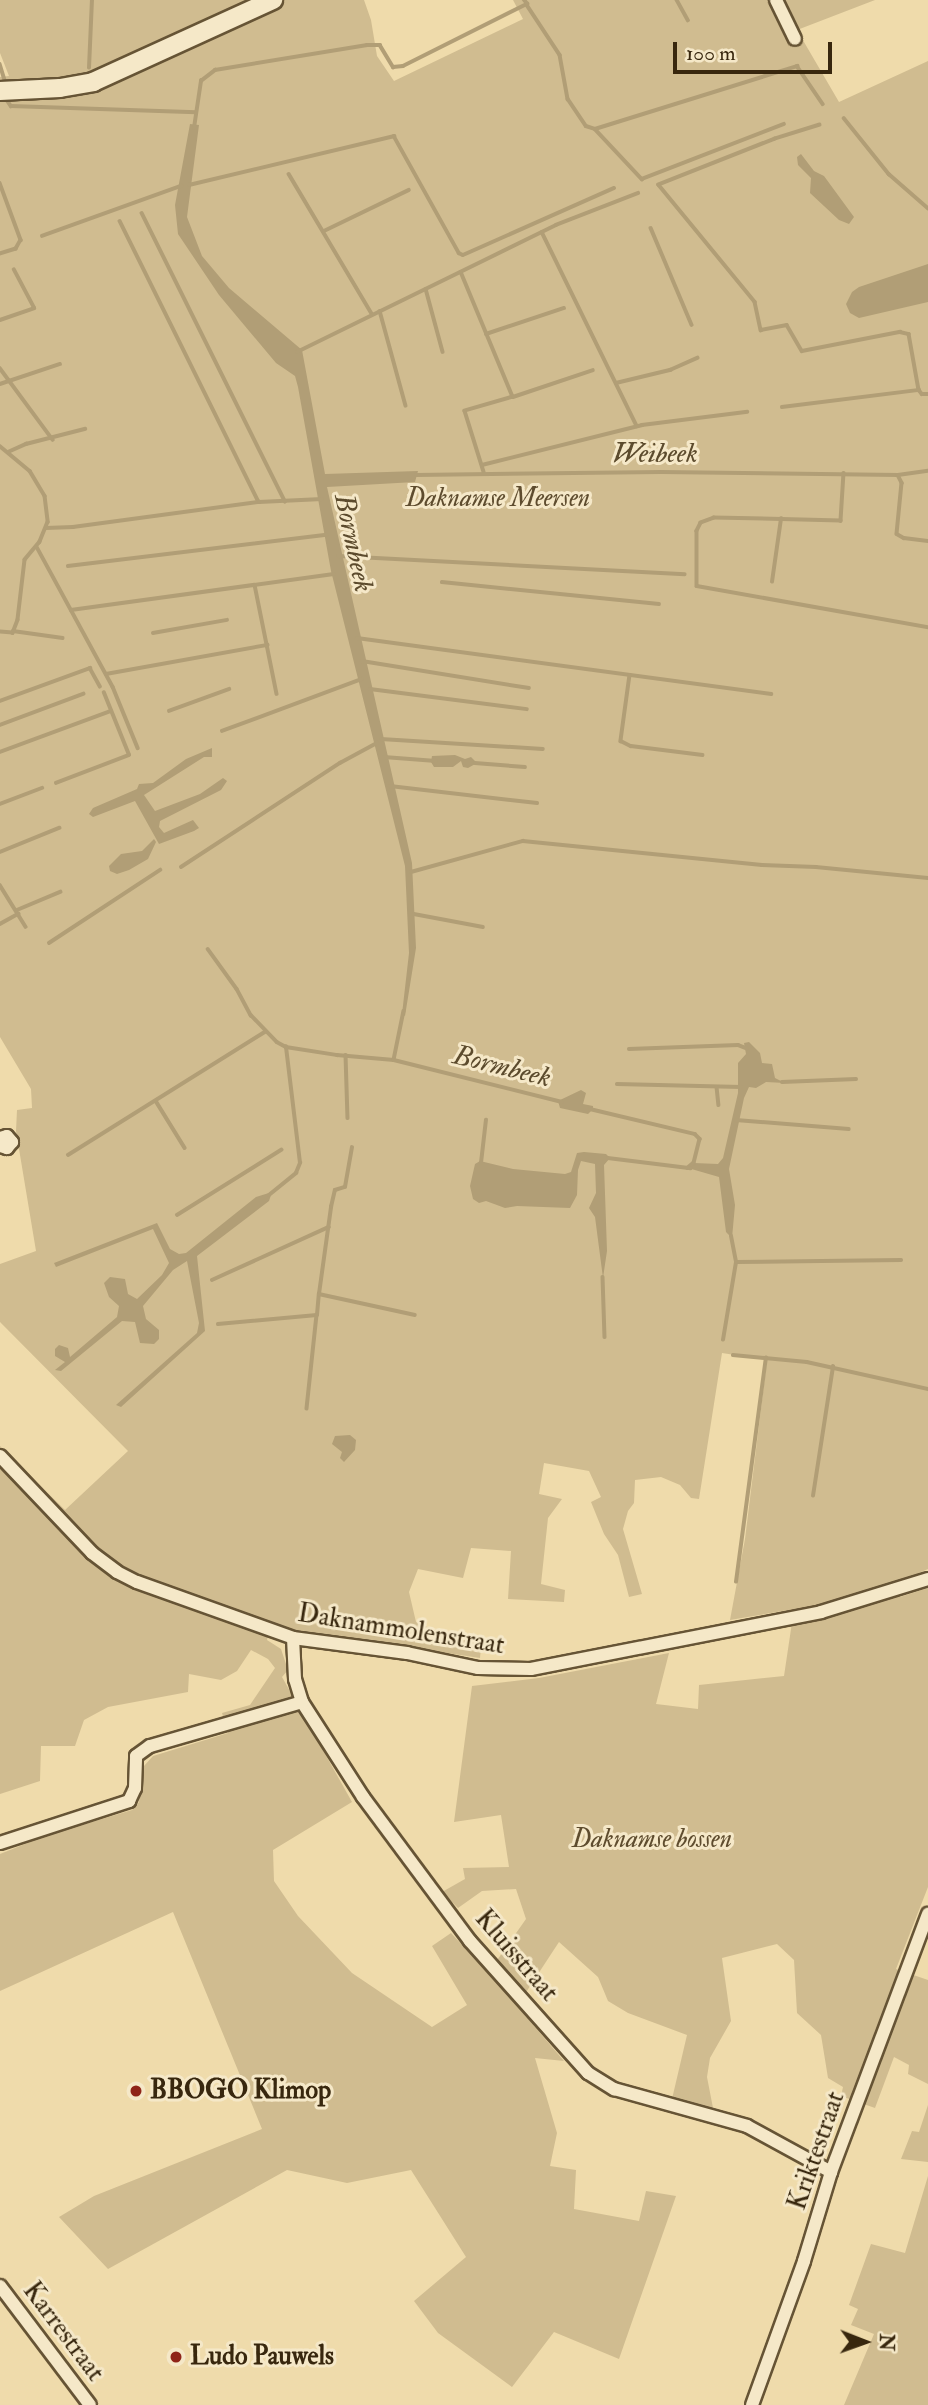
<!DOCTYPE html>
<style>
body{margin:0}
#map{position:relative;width:928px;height:2405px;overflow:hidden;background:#efdbab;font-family:"IM FELL Double Pica",serif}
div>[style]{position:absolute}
.green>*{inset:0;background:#d0bc90}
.water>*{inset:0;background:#b19e76}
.stream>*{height:3.5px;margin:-1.75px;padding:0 1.75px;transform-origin:1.75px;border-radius:1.75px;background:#b19e76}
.roads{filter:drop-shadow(2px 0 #665435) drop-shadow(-2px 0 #665435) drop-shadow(0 2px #665435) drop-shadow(0 -2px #665435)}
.street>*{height:12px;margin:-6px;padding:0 6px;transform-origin:6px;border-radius:6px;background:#f5e8c8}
.secondary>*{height:18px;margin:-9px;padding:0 9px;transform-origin:9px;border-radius:9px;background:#f5e8c8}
.dots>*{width:19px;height:19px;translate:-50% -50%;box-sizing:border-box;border:4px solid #f5e8c8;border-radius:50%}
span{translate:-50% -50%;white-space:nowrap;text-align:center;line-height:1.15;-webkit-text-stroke:6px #f5e8c8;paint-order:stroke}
.park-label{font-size:26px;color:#5e4c2e;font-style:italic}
.street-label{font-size:26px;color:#38270e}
.poi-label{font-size:26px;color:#38270e;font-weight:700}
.left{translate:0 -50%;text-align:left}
.water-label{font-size:28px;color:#5c4b2d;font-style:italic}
.north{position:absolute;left:830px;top:2307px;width:70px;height:70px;-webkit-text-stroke:5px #f5e8c8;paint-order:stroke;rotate:91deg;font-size:19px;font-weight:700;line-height:28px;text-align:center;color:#38270e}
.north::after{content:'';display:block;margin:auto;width:24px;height:32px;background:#38270e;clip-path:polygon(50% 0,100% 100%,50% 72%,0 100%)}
.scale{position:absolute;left:673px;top:42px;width:159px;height:32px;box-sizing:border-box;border:4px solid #38270e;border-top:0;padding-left:9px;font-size:21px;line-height:24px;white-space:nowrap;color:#38270e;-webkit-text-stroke:5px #f5e8c8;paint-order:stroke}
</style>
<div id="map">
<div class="green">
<i style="clip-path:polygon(0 0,264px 0,85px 79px,0 86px,0 77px,9px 76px,0 53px)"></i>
<i style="clip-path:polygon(evenodd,285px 0,364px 0,371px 20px,377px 56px,394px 81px,523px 19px,513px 0,875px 0,797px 30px,839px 102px,928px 61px,928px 1569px,902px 1580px,900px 1597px,928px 1588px,928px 1887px,896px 1969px,928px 1980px,928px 2084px,908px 2074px,909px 2065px,894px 2057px,875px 2108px,841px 2096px,843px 2087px,828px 2078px,821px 2035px,797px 2013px,794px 1960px,777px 1944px,722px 1958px,731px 2021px,710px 2058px,707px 2077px,713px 2108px,672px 2099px,687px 2035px,628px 2013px,608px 2001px,598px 1977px,559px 1942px,517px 2006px,564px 2061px,535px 2058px,557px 2133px,550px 2166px,576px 2170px,574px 2209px,639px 2221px,646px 2191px,676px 2196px,619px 2359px,554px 2332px,512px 2387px,438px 2333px,414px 2301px,466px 2257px,411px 2170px,347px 2183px,287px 2170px,108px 2269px,59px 2217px,94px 2196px,262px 2129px,173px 1912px,0 1991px,0 1854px,45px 1836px,132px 1810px,139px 1802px,144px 1766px,153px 1756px,228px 1733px,222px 1713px,250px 1705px,275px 1668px,268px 1659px,251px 1650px,237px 1671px,221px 1680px,189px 1674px,188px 1692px,108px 1707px,84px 1720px,75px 1746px,41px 1746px,40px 1781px,0 1794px,0 1446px,65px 1510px,128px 1451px,0 1322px,0 1264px,36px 1251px,16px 1131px,17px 1110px,32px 1108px,31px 1089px,0 1037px,0 96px,130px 73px,285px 0,722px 1353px,767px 1360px,745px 1539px,730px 1620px,794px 1609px,784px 1676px,699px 1685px,698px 1709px,656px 1704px,669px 1653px,539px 1678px,472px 1686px,454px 1822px,501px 1815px,509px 1867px,463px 1868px,465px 1879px,442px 1892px,458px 1908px,482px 1891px,516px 1889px,526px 1919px,488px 1973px,451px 1933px,432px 1946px,467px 2005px,432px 2027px,352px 1973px,298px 1916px,274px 1881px,273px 1850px,352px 1802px,282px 1677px,288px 1670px,281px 1649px,267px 1640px,270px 1626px,480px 1658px,482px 1638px,432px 1629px,416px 1622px,409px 1592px,418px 1569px,463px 1578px,471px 1548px,511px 1551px,508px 1599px,564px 1602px,565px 1590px,541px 1584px,548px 1518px,562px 1499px,539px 1494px,544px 1463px,589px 1471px,601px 1497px,591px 1502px,604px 1534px,618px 1555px,629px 1597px,642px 1594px,623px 1529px,628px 1511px,634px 1503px,635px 1480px,661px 1477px,680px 1485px,691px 1498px,699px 1499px,722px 1353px)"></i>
<i style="clip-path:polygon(928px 2105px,928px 2162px,901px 2159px,912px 2131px,919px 2132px)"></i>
<i style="clip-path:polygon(928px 2176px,928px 2405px,844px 2405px,874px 2334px,851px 2325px,858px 2309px,849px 2305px,871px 2244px,905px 2253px)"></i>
</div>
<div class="water">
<i style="clip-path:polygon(190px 124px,199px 125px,187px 217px,202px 256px,229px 288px,302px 350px,325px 474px,418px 471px,415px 482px,327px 487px,412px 863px,416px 948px,405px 1016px,402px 1014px,409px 953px,405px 866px,331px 571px,298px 387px,295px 376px,276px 363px,219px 295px,178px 234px,175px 205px)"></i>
<i style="clip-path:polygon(801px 154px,814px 171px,824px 176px,854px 217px,849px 224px,839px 220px,810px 193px,811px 178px,798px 165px,797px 157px)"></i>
<i style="clip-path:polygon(928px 264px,928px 302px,859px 318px,850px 313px,846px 304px,852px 292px,859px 287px)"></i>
<i style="clip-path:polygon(212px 748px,212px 757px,204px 757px,144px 795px,155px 811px,200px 794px,223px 778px,227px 781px,221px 790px,160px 821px,159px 827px,164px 833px,193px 820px,199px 828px,194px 831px,159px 844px,135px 801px,93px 817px,89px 814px,93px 808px,137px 789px,139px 784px,153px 783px,186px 759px)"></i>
<i style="clip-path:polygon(455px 755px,465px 759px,471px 757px,477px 763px,468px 768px,463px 767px,461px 761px,453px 767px,434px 767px,431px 762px,432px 756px)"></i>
<i style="clip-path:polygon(154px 839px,156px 842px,148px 859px,129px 870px,117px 874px,110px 871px,109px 866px,121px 854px,142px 851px)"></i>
<i style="clip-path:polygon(749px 1042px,760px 1053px,762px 1063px,772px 1064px,775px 1078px,785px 1083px,766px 1082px,756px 1088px,749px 1087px,744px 1098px,729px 1169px,735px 1205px,732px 1238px,726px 1232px,719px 1177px,688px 1168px,694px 1163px,718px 1164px,723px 1158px,738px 1093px,738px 1063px,746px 1054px,744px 1043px)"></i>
<i style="clip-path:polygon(581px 1090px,586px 1093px,583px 1104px,593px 1106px,593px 1109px,588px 1114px,560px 1108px,558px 1101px)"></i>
<i style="clip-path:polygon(584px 1152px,606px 1154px,610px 1158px,604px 1165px,607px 1251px,603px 1278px,595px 1217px,589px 1208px,596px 1193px,595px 1164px,581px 1161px,578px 1170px,577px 1195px,570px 1208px,517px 1206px,505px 1208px,486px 1201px,479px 1203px,473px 1199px,470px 1186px,475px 1164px,480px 1161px,513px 1169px,565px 1174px,571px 1172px,577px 1153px)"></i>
<i style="clip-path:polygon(272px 1192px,269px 1201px,197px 1256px,205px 1331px,121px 1407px,116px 1405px,197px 1333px,199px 1323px,187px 1261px,173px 1270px,143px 1306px,146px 1319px,159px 1330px,159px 1339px,154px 1344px,140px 1343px,135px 1322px,122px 1321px,61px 1371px,55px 1370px,65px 1362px,55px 1356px,55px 1349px,59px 1345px,68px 1348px,70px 1357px,117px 1317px,119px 1306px,109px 1297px,104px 1283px,110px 1277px,125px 1279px,128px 1294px,137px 1299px,162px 1275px,169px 1263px,153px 1229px,56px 1267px,54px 1263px,157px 1223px,170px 1249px,179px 1254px,186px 1253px,256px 1197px)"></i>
<i style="clip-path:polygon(350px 1435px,356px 1440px,355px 1450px,344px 1462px,340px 1458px,342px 1452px,332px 1444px,335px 1436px)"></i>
</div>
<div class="stream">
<i style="left:677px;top:0;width:23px;rotate:61deg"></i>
<i style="left:527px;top:5px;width:60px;rotate:56.6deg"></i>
<i style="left:560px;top:55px;width:45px;rotate:79.7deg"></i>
<i style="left:568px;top:99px;width:32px;rotate:56deg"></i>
<i style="left:586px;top:126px;width:9px;rotate:18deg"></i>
<i style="left:595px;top:129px;width:212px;rotate:-17.3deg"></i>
<i style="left:797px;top:66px;width:46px;rotate:55.6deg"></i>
<i style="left:0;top:64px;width:17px;rotate:73deg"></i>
<i style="left:89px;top:68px;width:68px;rotate:-87.5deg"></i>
<i style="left:5px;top:97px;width:11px;rotate:56deg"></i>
<i style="left:11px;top:106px;width:185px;rotate:1.9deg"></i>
<i style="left:844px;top:118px;width:72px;rotate:51.2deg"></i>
<i style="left:889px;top:174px;width:52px;rotate:41.1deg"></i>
<i style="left:820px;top:125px;width:47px;rotate:162.7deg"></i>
<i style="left:775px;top:139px;width:125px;rotate:158.4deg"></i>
<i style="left:659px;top:185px;width:151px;rotate:50.6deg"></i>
<i style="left:755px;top:302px;width:29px;rotate:78deg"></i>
<i style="left:761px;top:330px;width:26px;rotate:-11deg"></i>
<i style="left:787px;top:325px;width:30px;rotate:60deg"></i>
<i style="left:802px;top:351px;width:100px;rotate:-11deg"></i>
<i style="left:900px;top:332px;width:9px;rotate:13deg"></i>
<i style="left:909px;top:334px;width:57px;rotate:79.9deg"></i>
<i style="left:919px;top:390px;width:5px;rotate:53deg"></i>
<i style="left:922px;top:394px;width:6px"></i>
<i style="left:194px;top:128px;width:48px;rotate:-81.5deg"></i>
<i style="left:201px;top:81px;width:18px;rotate:-38deg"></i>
<i style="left:215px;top:70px;width:154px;rotate:-9.3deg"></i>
<i style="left:367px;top:45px;width:13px"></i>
<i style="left:380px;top:45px;width:26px;rotate:59deg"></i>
<i style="left:393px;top:67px;width:10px;rotate:-6deg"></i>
<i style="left:403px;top:66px;width:139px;rotate:-26.6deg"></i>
<i style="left:527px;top:4px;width:5px;rotate:-127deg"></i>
<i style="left:595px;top:129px;width:69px;rotate:46.8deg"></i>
<i style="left:642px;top:179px;width:152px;rotate:-21.2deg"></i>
<i style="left:289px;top:174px;width:163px;rotate:59.3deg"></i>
<i style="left:0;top:183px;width:61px;rotate:69.8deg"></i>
<i style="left:21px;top:240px;width:10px;rotate:119deg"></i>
<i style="left:16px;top:249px;width:17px;rotate:163deg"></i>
<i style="left:189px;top:185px;width:211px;rotate:-13.4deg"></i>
<i style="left:394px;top:136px;width:134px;rotate:60.9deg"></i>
<i style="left:459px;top:253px;width:4px;rotate:27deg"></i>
<i style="left:463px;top:255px;width:165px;rotate:-23.9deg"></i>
<i style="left:142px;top:213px;width:322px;rotate:63.6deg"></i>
<i style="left:120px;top:221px;width:313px;rotate:63.7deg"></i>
<i style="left:651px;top:228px;width:105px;rotate:67.1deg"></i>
<i style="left:324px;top:231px;width:94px;rotate:-25.8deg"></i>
<i style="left:542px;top:232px;width:216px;rotate:63.9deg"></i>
<i style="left:42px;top:236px;width:148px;rotate:-19.8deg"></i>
<i style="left:461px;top:272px;width:135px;rotate:67.4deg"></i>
<i style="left:513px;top:397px;width:50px;rotate:163.7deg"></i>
<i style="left:465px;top:411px;width:64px;rotate:72.7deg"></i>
<i style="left:426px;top:289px;width:65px;rotate:74.9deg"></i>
<i style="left:380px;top:311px;width:98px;rotate:74.7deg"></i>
<i style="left:0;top:320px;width:36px;rotate:-19deg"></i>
<i style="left:34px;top:308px;width:43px;rotate:-117.8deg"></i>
<i style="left:486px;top:334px;width:82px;rotate:-18.4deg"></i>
<i style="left:297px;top:352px;width:288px;rotate:-26.1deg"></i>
<i style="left:556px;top:225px;width:88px;rotate:-21.3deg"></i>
<i style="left:0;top:368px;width:89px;rotate:53.6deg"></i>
<i style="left:616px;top:383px;width:56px;rotate:-13.5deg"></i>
<i style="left:670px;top:370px;width:30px;rotate:-24deg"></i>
<i style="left:0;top:384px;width:63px;rotate:-18.4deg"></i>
<i style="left:513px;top:397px;width:84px;rotate:-18.6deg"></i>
<i style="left:782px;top:407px;width:138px;rotate:-7.1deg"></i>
<i style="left:0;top:446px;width:39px;rotate:40deg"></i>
<i style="left:30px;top:471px;width:29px;rotate:59deg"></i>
<i style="left:45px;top:496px;width:26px;rotate:83deg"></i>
<i style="left:48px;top:522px;width:22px;rotate:112deg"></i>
<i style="left:40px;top:542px;width:23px;rotate:130deg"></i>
<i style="left:25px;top:560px;width:60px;rotate:96.7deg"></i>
<i style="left:18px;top:620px;width:14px;rotate:111deg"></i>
<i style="left:13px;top:633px;width:13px;rotate:-176deg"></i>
<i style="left:8px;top:452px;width:20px;rotate:-24deg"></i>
<i style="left:26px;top:444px;width:61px;rotate:-14.3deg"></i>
<i style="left:482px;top:465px;width:165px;rotate:-14deg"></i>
<i style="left:642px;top:425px;width:106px;rotate:-7.1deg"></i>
<i style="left:844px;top:473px;width:48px;rotate:93.6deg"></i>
<i style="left:841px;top:521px;width:127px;rotate:-178.6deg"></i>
<i style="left:714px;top:518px;width:14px;rotate:159deg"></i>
<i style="left:701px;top:523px;width:9px;rotate:117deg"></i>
<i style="left:697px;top:531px;width:55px;rotate:90deg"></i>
<i style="left:697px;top:586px;width:235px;rotate:10.1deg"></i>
<i style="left:416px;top:475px;width:245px;rotate:-0.7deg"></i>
<i style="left:661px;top:472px;width:237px;rotate:0.7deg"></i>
<i style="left:898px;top:475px;width:9px;rotate:63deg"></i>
<i style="left:902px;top:483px;width:51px;rotate:95.6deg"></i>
<i style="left:897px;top:534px;width:8px;rotate:30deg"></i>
<i style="left:904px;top:538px;width:24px;rotate:7deg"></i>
<i style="left:898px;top:475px;width:30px;rotate:-8deg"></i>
<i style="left:46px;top:528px;width:27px;rotate:-2deg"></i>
<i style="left:73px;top:527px;width:188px;rotate:-7.7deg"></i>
<i style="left:259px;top:502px;width:63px;rotate:-2.7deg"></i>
<i style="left:37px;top:547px;width:159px;rotate:61.5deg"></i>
<i style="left:113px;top:687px;width:66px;rotate:67.7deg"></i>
<i style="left:338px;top:556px;width:347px;rotate:3deg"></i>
<i style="left:68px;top:566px;width:260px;rotate:-6.9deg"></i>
<i style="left:442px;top:582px;width:218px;rotate:5.8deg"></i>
<i style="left:772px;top:582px;width:64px;rotate:-81.9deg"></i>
<i style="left:255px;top:585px;width:111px;rotate:78.6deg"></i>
<i style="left:71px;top:610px;width:265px;rotate:-7.8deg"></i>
<i style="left:13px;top:631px;width:50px;rotate:8deg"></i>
<i style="left:153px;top:633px;width:75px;rotate:-10deg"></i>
<i style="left:357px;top:638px;width:418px;rotate:7.7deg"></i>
<i style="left:362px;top:661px;width:169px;rotate:9.2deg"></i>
<i style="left:106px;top:674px;width:164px;rotate:-10.2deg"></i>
<i style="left:630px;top:675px;width:67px;rotate:97.8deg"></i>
<i style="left:621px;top:741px;width:11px;rotate:27deg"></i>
<i style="left:631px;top:746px;width:72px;rotate:7.2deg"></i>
<i style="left:370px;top:689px;width:158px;rotate:7.3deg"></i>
<i style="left:0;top:701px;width:96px;rotate:-20.1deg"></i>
<i style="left:90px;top:668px;width:21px;rotate:61deg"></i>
<i style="left:169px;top:711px;width:64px;rotate:-20.1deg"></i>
<i style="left:0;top:725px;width:89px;rotate:-20.5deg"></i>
<i style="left:222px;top:731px;width:149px;rotate:-20.4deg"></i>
<i style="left:381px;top:739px;width:162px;rotate:3.5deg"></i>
<i style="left:0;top:752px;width:118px;rotate:-20.3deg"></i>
<i style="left:384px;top:757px;width:52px;rotate:4.4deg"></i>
<i style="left:475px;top:763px;width:50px;rotate:4.6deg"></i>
<i style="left:56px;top:783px;width:78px;rotate:-21deg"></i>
<i style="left:129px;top:755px;width:67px;rotate:-112deg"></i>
<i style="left:390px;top:786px;width:148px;rotate:6.6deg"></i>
<i style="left:0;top:804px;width:45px;rotate:-20.9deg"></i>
<i style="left:0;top:852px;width:64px;rotate:-22.1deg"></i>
<i style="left:181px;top:867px;width:190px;rotate:-33.2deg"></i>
<i style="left:340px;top:763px;width:42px;rotate:-28.4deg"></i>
<i style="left:411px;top:872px;width:116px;rotate:-15.5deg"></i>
<i style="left:523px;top:841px;width:240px;rotate:5.7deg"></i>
<i style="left:762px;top:865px;width:54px;rotate:2.1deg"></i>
<i style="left:816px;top:867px;width:113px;rotate:5.6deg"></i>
<i style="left:0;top:885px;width:49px;rotate:58.2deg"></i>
<i style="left:17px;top:910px;width:47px;rotate:-22.7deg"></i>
<i style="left:414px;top:914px;width:70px;rotate:10.7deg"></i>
<i style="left:0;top:924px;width:21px;rotate:-29deg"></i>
<i style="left:49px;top:943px;width:133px;rotate:-33.3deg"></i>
<i style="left:208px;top:949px;width:49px;rotate:54.1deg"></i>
<i style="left:237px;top:989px;width:30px;rotate:62deg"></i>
<i style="left:251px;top:1015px;width:37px;rotate:46deg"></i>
<i style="left:277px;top:1042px;width:10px;rotate:29deg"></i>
<i style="left:286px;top:1047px;width:52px;rotate:8.9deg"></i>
<i style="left:337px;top:1055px;width:57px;rotate:5deg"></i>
<i style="left:404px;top:1011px;width:50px;rotate:101.5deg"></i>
<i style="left:394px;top:1060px;width:173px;rotate:14deg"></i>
<i style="left:629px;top:1049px;width:109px;rotate:-2.1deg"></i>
<i style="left:738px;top:1045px;width:9px;rotate:21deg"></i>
<i style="left:346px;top:1055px;width:63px;rotate:88.2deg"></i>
<i style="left:782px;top:1082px;width:74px;rotate:-2.3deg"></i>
<i style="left:617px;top:1084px;width:124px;rotate:1.4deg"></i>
<i style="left:717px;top:1087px;width:18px;rotate:84deg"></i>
<i style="left:156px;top:1101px;width:55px;rotate:58.3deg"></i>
<i style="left:590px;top:1109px;width:108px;rotate:13.4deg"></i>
<i style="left:695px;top:1134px;width:7px;rotate:45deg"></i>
<i style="left:700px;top:1139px;width:25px;rotate:104deg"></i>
<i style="left:694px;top:1163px;width:8px;rotate:140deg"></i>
<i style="left:736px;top:1120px;width:113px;rotate:4.6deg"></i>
<i style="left:68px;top:1155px;width:232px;rotate:-32deg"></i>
<i style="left:608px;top:1158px;width:83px;rotate:7deg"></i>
<i style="left:481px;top:1163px;width:43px;rotate:-83.4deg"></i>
<i style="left:269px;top:1195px;width:35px;rotate:-39deg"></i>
<i style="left:296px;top:1173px;width:11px;rotate:-68deg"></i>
<i style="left:300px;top:1163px;width:117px;rotate:-96.9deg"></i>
<i style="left:177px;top:1215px;width:123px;rotate:-32deg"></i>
<i style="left:736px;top:1262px;width:165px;rotate:-0.7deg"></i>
<i style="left:603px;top:1277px;width:60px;rotate:88.1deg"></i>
<i style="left:212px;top:1280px;width:128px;rotate:-24.4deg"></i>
<i style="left:319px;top:1294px;width:88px;rotate:-82.1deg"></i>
<i style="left:331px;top:1207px;width:17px;rotate:-77deg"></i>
<i style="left:335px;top:1190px;width:10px;rotate:-17deg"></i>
<i style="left:345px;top:1187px;width:40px;rotate:-80deg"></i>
<i style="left:317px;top:1315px;width:21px;rotate:-85deg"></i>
<i style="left:319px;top:1294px;width:98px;rotate:12.3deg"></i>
<i style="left:218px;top:1324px;width:99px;rotate:-5.2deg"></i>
<i style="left:317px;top:1315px;width:94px;rotate:96.1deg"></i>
<i style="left:723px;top:1340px;width:79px;rotate:-80.5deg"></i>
<i style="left:736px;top:1262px;width:26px;rotate:-101deg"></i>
<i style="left:733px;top:1355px;width:74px;rotate:5.4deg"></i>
<i style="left:807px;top:1362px;width:124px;rotate:12.6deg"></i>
<i style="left:813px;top:1496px;width:131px;rotate:-81.2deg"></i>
<i style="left:736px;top:1582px;width:226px;rotate:-82.4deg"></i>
</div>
<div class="roads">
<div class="street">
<i style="left:776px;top:0;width:43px;rotate:64deg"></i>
<i style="left:0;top:1138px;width:7px;rotate:-16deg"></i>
<i style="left:7px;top:1136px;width:8px;rotate:50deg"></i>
<i style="left:12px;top:1142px;width:8px;rotate:130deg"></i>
<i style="left:7px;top:1148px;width:7px;rotate:-164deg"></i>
<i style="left:0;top:1456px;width:134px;rotate:46.5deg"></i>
<i style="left:92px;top:1553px;width:31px;rotate:37deg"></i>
<i style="left:117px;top:1572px;width:22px;rotate:27deg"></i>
<i style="left:137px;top:1582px;width:166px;rotate:19.7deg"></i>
<i style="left:293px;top:1638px;width:115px;rotate:7.5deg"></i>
<i style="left:407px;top:1653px;width:73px;rotate:11.9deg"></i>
<i style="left:478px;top:1668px;width:53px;rotate:1.1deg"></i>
<i style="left:531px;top:1669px;width:296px;rotate:-11.1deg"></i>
<i style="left:821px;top:1612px;width:112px;rotate:-17.1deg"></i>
<i style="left:293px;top:1638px;width:41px;rotate:87.2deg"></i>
<i style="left:295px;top:1679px;width:24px;rotate:73deg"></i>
<i style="left:302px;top:1702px;width:113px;rotate:57.3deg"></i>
<i style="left:363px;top:1797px;width:179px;rotate:53.4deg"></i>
<i style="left:470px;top:1941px;width:177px;rotate:48.2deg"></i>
<i style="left:588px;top:2073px;width:31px;rotate:32deg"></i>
<i style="left:614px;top:2089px;width:138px;rotate:15.5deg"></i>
<i style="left:747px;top:2126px;width:96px;rotate:28.7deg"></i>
<i style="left:0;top:1843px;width:136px;rotate:-18deg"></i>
<i style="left:129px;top:1801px;width:14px;rotate:-65deg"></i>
<i style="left:135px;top:1788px;width:32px;rotate:-88deg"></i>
<i style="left:136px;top:1756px;width:17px;rotate:-36deg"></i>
<i style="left:150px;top:1746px;width:158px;rotate:-16.1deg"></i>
<i style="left:0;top:2286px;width:149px;rotate:52.9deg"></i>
<i style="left:752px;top:2405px;width:153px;rotate:-70.1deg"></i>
<i style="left:804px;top:2261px;width:93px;rotate:-73.1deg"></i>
<i style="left:831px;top:2172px;width:276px;rotate:-69.4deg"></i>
</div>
<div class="secondary">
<i style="left:0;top:91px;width:60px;rotate:-2.9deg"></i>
<i style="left:60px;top:88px;width:34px;rotate:-10deg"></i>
<i style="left:93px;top:82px;width:198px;rotate:-24.5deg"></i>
</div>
</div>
<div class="dots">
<i style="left:136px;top:2091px;background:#8f2418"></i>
<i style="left:176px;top:2357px;background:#8f2418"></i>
</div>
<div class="park-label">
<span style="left:498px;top:499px">Daknamse Meersen</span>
<span style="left:652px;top:1840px">Daknamse bossen</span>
</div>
<div class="street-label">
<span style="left:401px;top:1630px;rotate:9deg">Daknammolenstraat</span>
<span style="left:516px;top:1956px;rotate:49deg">Kluisstraat</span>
<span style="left:817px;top:2151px;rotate:-71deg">Kriktestraat</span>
<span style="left:63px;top:2332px;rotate:53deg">Karrestraat</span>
</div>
<div class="poi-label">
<span class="left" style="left:150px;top:2091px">BBOGO Klimop</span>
<span class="left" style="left:190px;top:2357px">Ludo Pauwels</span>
</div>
<div class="water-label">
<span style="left:655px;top:454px">Weibeek</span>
<span style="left:353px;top:543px;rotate:78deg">Bormbeek</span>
<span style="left:502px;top:1067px;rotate:14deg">Bormbeek</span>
</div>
<div class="north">N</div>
<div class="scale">100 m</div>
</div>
